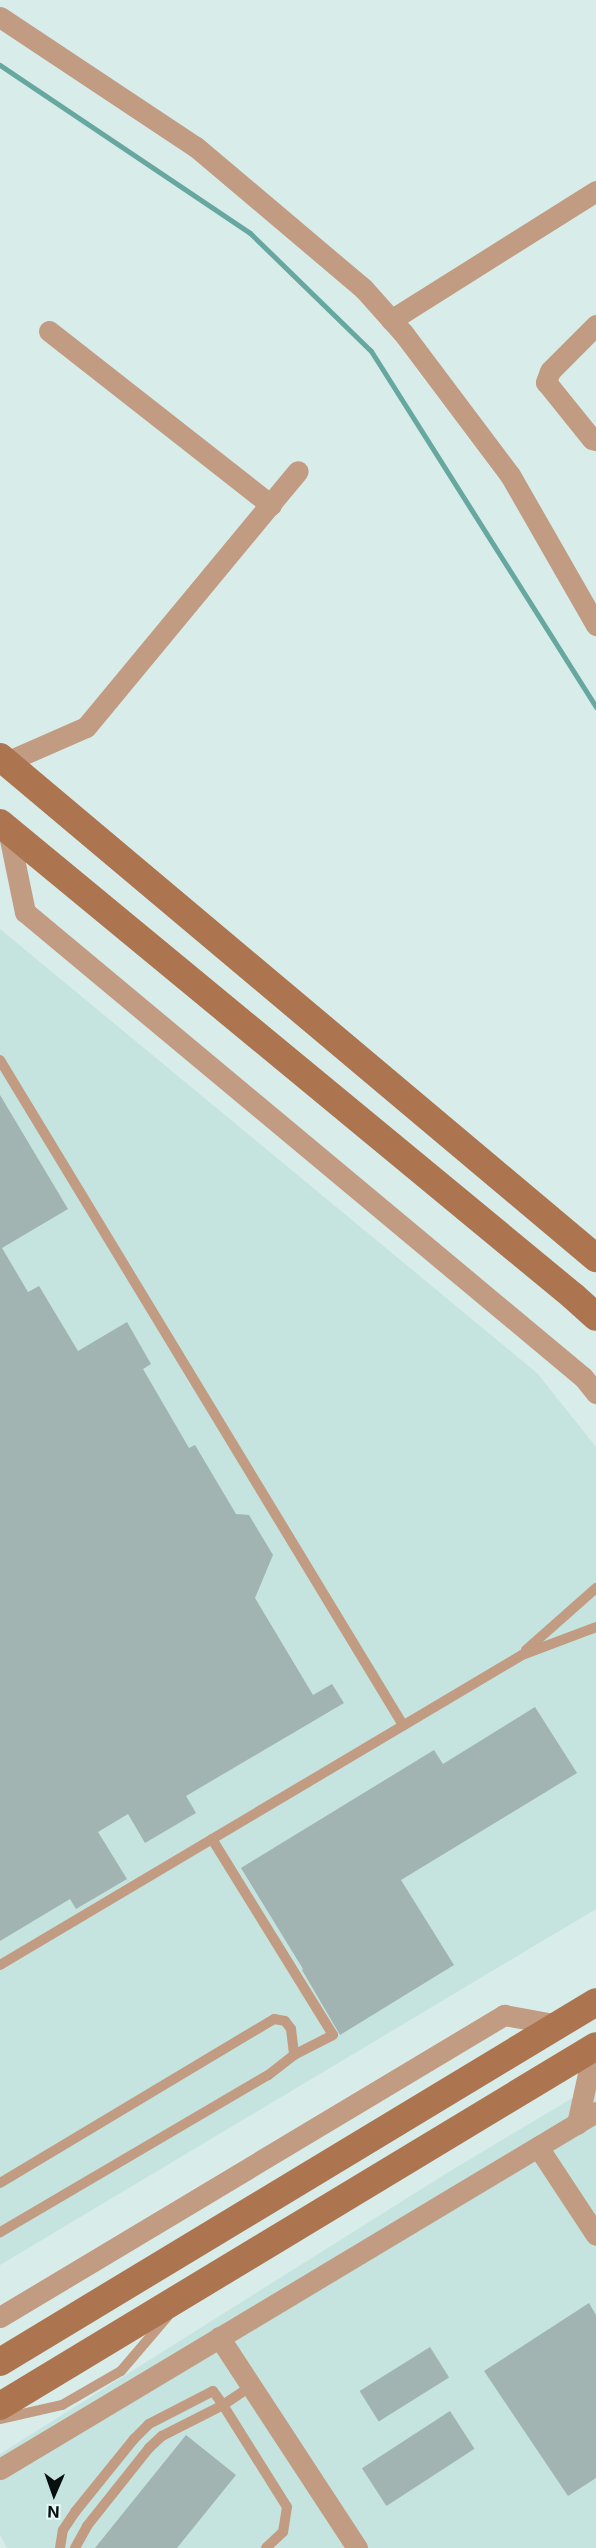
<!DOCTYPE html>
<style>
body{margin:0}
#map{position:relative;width:596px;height:2548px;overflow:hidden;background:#d8ecea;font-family:Inter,sans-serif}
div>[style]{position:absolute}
.built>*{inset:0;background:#c5e3df}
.stream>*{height:5px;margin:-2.5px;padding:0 2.5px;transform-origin:2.5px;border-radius:2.5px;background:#66a7a0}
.building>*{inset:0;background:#a1b4b2;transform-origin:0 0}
.lane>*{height:10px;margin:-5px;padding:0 5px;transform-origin:5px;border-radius:5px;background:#c19b82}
.street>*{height:21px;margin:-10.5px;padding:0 10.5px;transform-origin:10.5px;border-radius:10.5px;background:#c19b82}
.secondary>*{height:28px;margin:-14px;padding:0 14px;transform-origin:14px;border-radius:14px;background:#ac7550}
span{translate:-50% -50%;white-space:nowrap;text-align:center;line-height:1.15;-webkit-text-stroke:5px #e5faf7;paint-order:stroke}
.north{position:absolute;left:24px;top:2464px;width:60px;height:60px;-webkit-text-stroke:4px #e5faf7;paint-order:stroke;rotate:182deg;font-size:16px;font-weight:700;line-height:24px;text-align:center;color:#080f0e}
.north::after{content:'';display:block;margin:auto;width:21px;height:27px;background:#080f0e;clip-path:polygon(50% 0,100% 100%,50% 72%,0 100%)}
</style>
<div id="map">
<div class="built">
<i style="clip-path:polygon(0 929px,537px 1373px,596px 1447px,596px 1909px,0 2265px)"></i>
<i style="clip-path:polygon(596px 2084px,596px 2548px,7px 2548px,0 2535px,0 2454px,447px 2173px)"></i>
</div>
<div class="stream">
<i style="left:0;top:65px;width:301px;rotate:33.9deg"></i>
<i style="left:250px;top:233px;width:169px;rotate:44.3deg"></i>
<i style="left:371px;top:351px;width:421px;rotate:57.7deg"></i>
</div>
<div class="building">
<i style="clip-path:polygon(0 1095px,68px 1209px,2px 1248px,28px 1292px,39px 1286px,78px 1351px,127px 1322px,151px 1364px,143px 1369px,189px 1448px,195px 1445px,236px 1514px,249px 1515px,273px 1555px,255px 1598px,313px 1695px,332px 1684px,344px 1703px,186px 1796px,196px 1813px,145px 1843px,128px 1814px,98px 1832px,127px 1879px,76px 1909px,70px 1899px,0 1941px)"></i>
<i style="clip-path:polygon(535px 1707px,577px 1773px,401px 1880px,454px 1965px,340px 2035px,302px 1970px,303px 1969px,241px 1868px,434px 1750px,443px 1764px)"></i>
<i style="clip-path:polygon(589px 2303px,596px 2315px,596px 2478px,568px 2496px,484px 2371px)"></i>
<i style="left:430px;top:2347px;width:36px;height:83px;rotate:58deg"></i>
<i style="left:450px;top:2411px;width:45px;height:105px;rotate:57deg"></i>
<i style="clip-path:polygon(186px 2435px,236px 2475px,177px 2548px,95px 2548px)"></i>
</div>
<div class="lane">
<i style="left:0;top:1060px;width:778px;rotate:58.78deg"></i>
<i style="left:526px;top:1650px;width:94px;rotate:-41.5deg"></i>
<i style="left:212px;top:1839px;width:230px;rotate:58.3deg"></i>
<i style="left:333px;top:2035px;width:44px;rotate:152.9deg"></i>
<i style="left:0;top:1965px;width:607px;rotate:-30.7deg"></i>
<i style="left:522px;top:1655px;width:79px;rotate:-20.7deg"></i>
<i style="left:0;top:2183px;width:319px;rotate:-30.9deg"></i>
<i style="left:274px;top:2019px;width:11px;rotate:10deg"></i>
<i style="left:285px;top:2021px;width:10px;rotate:53deg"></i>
<i style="left:291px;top:2029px;width:26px;rotate:83deg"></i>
<i style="left:294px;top:2055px;width:33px;rotate:142deg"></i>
<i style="left:268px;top:2075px;width:311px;rotate:149.6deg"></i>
<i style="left:0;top:2419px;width:64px;rotate:-12.7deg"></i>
<i style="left:62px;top:2405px;width:68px;rotate:-30deg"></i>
<i style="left:121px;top:2371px;width:72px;rotate:-49.5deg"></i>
<i style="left:60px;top:2548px;width:18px;rotate:-81deg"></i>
<i style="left:63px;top:2530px;width:22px;rotate:-56deg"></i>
<i style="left:75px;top:2512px;width:94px;rotate:-51.1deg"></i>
<i style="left:134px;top:2439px;width:21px;rotate:-45deg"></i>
<i style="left:149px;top:2424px;width:72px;rotate:-27.3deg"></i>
<i style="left:213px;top:2391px;width:17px;rotate:54deg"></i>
<i style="left:223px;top:2405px;width:34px;rotate:-34deg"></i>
<i style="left:75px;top:2548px;width:25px;rotate:-61deg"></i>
<i style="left:87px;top:2526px;width:100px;rotate:-51.5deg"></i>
<i style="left:149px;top:2448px;width:18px;rotate:-43deg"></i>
<i style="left:162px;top:2436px;width:68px;rotate:-26.9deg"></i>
<i style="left:223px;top:2405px;width:120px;rotate:57.9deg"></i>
<i style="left:287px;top:2507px;width:25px;rotate:99deg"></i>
<i style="left:283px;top:2532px;width:23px;rotate:137deg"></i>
</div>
<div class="street">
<i style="left:0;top:17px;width:235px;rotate:33.6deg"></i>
<i style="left:196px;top:147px;width:219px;rotate:40.2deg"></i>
<i style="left:363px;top:288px;width:62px;rotate:48.3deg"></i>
<i style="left:404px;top:334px;width:176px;rotate:53.1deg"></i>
<i style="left:510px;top:475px;width:173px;rotate:60.2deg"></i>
<i style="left:391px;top:320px;width:242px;rotate:-32.2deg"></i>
<i style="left:596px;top:325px;width:65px;rotate:135deg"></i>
<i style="left:550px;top:371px;width:12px;rotate:110deg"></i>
<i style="left:546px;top:382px;width:73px;rotate:51.1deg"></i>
<i style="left:592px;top:439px;width:4px;rotate:14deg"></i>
<i style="left:49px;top:331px;width:282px;rotate:38.1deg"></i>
<i style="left:6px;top:762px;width:87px;rotate:-23.6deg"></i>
<i style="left:86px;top:727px;width:332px;rotate:-50.4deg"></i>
<i style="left:8px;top:830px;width:84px;rotate:78.3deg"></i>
<i style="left:25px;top:912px;width:726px;rotate:39.81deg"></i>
<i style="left:583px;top:1377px;width:21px;rotate:51deg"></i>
<i style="left:577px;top:2124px;width:79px;rotate:-77.6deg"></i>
<i style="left:538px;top:2147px;width:105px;rotate:56.6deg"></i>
<i style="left:0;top:2317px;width:588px;rotate:-30.93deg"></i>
<i style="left:504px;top:2015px;width:56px;rotate:10.3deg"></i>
<i style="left:219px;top:2337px;width:252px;rotate:56.8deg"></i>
<i style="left:0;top:2469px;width:695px;rotate:-30.92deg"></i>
</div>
<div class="secondary">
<i style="left:0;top:757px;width:779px;rotate:40.05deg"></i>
<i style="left:0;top:823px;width:743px;rotate:39.54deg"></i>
<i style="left:573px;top:1296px;width:31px;rotate:42deg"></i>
<i style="left:0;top:2362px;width:696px;rotate:-31.13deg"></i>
<i style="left:0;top:2406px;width:696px;rotate:-31.13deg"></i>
</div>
<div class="north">N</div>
</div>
